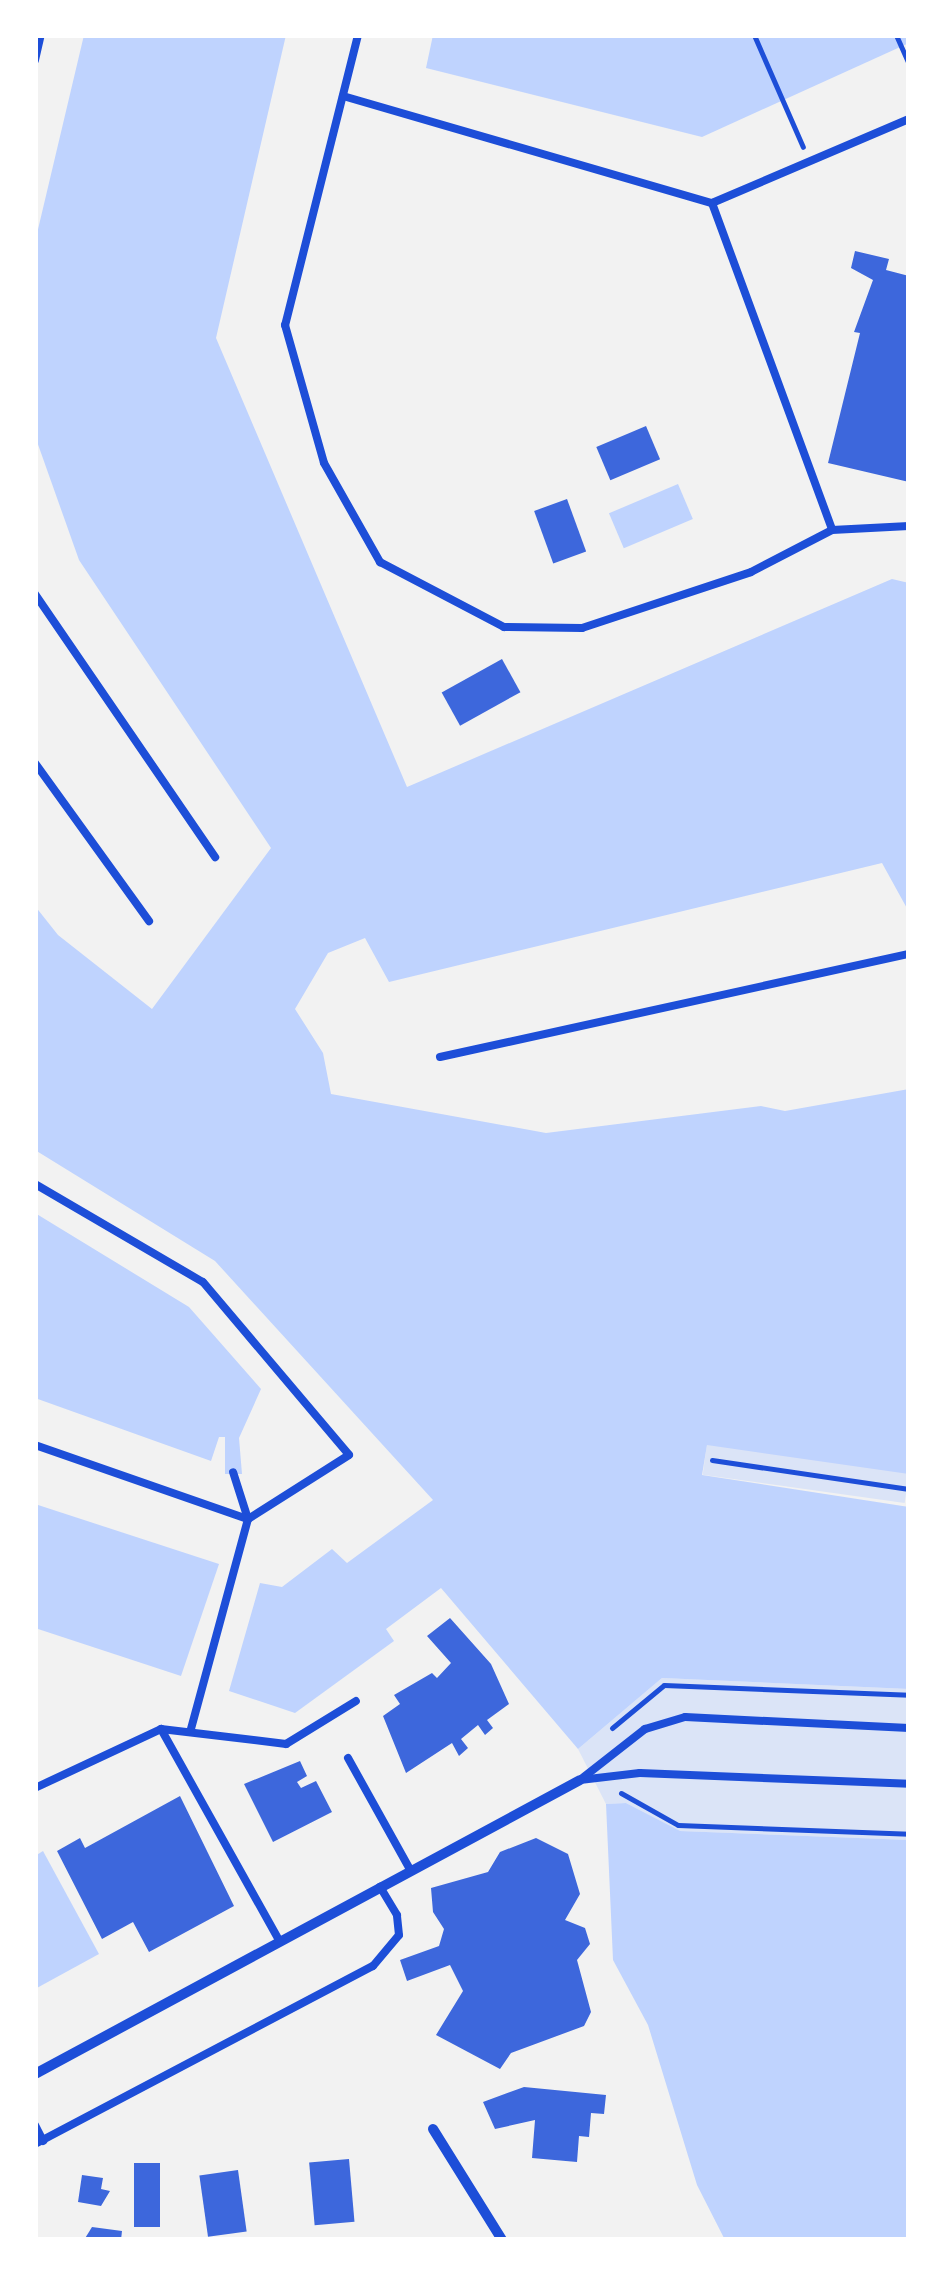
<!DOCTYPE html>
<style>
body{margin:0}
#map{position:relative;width:944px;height:2275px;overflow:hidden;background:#f2f2f2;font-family:"Golos Text",sans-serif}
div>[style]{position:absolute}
.green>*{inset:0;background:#dbe4f7;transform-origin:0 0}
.water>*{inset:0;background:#bfd3fe;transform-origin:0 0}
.building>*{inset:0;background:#3d67dc;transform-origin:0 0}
.path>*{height:5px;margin:-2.5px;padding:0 2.5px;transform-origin:2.5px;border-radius:2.5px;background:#1d4ed8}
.service>*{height:8px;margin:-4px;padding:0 4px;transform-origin:4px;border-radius:4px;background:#1d4ed8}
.minor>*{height:10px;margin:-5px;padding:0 5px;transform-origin:5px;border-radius:5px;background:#1d4ed8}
span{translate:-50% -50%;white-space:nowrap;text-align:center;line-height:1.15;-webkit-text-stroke:8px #fff;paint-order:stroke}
.frame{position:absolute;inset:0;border:38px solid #fff;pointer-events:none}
</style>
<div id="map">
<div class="green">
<i style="left:707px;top:1444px;width:204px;height:31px;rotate:8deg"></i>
<i style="clip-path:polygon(662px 1678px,909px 1689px,909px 1840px,679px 1831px,626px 1803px,606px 1804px,578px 1749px)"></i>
</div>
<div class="water">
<i style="clip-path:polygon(84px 35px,286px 35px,216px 338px,407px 787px,892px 579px,909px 583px,909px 912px,882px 863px,389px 982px,365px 938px,328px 953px,295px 1009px,323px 1053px,331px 1094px,546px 1133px,761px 1106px,785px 1111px,909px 1089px,909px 1474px,707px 1445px,702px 1475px,909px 1507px,909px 1689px,662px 1678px,578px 1749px,441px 1588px,386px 1629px,394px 1641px,295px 1713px,229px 1691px,260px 1583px,282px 1587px,332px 1549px,347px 1563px,433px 1500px,215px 1261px,35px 1150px,35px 906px,58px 935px,152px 1009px,271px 848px,79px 560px,35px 436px,35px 242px)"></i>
<i style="clip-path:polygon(433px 35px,909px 35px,909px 43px,702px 137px,426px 68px)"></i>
<i style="left:678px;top:484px;width:38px;height:75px;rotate:67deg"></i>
<i style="clip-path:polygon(35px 1213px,189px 1307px,261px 1389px,239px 1438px,242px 1474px,225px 1474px,225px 1437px,219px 1437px,211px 1461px,35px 1398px)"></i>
<i style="clip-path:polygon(35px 1504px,219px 1564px,181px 1676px,35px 1628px)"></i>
<i style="clip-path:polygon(626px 1803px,680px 1831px,909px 1840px,909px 2240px,725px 2240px,697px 2185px,648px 2025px,613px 1960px,606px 1804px)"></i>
<i style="clip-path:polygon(43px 1851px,99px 1954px,35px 1989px,35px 1856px)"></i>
</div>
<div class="building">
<i style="clip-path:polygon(855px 251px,889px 259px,886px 270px,909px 276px,909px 482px,828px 463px,860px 333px,854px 332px,873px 280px,851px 268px)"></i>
<i style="left:646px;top:426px;width:36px;height:54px;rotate:67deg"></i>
<i style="left:567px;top:499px;width:56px;height:35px;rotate:70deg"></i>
<i style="left:502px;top:659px;width:38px;height:69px;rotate:61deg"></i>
<i style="clip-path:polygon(450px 1618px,491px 1664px,509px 1704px,487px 1720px,493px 1728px,485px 1735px,478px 1725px,461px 1739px,468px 1748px,459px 1756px,452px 1743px,406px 1773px,383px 1716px,400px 1704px,394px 1695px,432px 1673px,437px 1678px,451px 1663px,427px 1636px)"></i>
<i style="clip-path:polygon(300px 1761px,307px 1776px,297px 1782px,301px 1788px,316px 1781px,332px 1812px,273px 1842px,244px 1784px)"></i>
<i style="clip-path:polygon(180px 1796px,234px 1906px,149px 1952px,133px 1922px,102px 1939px,57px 1851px,80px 1838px,85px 1848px)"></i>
<i style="clip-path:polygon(536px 1838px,568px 1854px,580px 1894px,565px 1920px,585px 1928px,590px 1944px,577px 1960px,591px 2012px,584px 2026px,511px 2053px,500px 2069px,436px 2035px,463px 1991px,450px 1965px,407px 1981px,400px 1960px,439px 1946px,444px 1929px,433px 1912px,431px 1888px,488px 1872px,500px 1852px)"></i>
<i style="clip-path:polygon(524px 2087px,606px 2095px,604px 2114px,591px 2113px,589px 2137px,579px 2136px,577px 2162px,532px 2158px,535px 2120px,495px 2129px,483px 2102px)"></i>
<i style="left:349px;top:2159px;width:63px;height:40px;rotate:85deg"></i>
<i style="left:134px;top:2163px;width:26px;height:64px"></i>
<i style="left:238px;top:2170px;width:62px;height:39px;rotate:82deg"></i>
<i style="clip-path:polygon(82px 2175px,103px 2178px,101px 2189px,110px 2191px,101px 2206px,78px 2202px)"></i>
<i style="clip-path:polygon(92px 2227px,122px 2231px,121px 2240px,84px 2240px)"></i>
</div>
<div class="path">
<i style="left:754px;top:35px;width:122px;rotate:66.4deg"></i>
<i style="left:896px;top:35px;width:32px;rotate:66deg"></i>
<i style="left:712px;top:1460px;width:199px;rotate:8.4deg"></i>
<i style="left:612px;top:1728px;width:67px;rotate:-39.6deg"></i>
<i style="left:664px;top:1685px;width:245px;rotate:2.3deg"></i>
<i style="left:621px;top:1793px;width:65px;rotate:29.3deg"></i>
<i style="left:678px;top:1825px;width:231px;rotate:2.2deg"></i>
</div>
<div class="service">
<i style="left:358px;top:35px;width:299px;rotate:104.1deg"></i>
<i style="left:285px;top:325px;width:143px;rotate:74.2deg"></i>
<i style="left:324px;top:463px;width:114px;rotate:60.5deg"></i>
<i style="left:380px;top:562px;width:140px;rotate:27.7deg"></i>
<i style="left:504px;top:627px;width:78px;rotate:0.7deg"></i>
<i style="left:582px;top:628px;width:178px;rotate:-18.3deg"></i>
<i style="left:751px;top:572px;width:91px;rotate:-27.4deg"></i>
<i style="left:832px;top:530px;width:77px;rotate:-3deg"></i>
<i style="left:35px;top:60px;width:26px;rotate:-77deg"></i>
<i style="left:343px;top:96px;width:384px;rotate:16.2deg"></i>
<i style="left:712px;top:203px;width:214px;rotate:-23.1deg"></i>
<i style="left:712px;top:203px;width:348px;rotate:69.8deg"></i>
<i style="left:35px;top:594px;width:319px;rotate:55.6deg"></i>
<i style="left:35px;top:763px;width:195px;rotate:54.2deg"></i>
<i style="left:440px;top:1057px;width:480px;rotate:-12.4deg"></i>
<i style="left:35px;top:1184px;width:194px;rotate:30.3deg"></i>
<i style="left:203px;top:1282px;width:226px;rotate:49.8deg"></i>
<i style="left:349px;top:1455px;width:120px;rotate:147.6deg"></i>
<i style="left:248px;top:1519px;width:49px;rotate:-107.7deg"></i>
<i style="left:35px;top:1445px;width:225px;rotate:19.2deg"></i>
<i style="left:248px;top:1519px;width:218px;rotate:105.2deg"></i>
<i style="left:909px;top:1728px;width:224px;rotate:-177.2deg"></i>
<i style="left:685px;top:1717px;width:42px;rotate:163.3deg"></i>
<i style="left:645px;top:1729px;width:83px;rotate:141.9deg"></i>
<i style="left:580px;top:1780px;width:60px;rotate:-6.7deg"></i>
<i style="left:640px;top:1773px;width:269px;rotate:2.3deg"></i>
<i style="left:161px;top:1729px;width:244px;rotate:60.8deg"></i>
<i style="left:348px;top:1758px;width:129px;rotate:60.9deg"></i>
<i style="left:35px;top:1788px;width:139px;rotate:-25.1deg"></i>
<i style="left:161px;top:1729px;width:126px;rotate:6.8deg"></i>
<i style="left:286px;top:1744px;width:82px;rotate:-31.6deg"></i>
<i style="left:35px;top:2125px;width:18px;rotate:63deg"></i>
<i style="left:35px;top:2144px;width:382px;rotate:-27.8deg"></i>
<i style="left:373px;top:1966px;width:40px;rotate:-50deg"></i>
<i style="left:399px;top:1935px;width:20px;rotate:-96deg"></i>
<i style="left:397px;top:1915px;width:33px;rotate:-121deg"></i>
</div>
<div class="minor">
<i style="left:35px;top:2074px;width:619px;rotate:-28.34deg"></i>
<i style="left:433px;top:2129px;width:131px;rotate:58.1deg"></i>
</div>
<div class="frame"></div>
</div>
